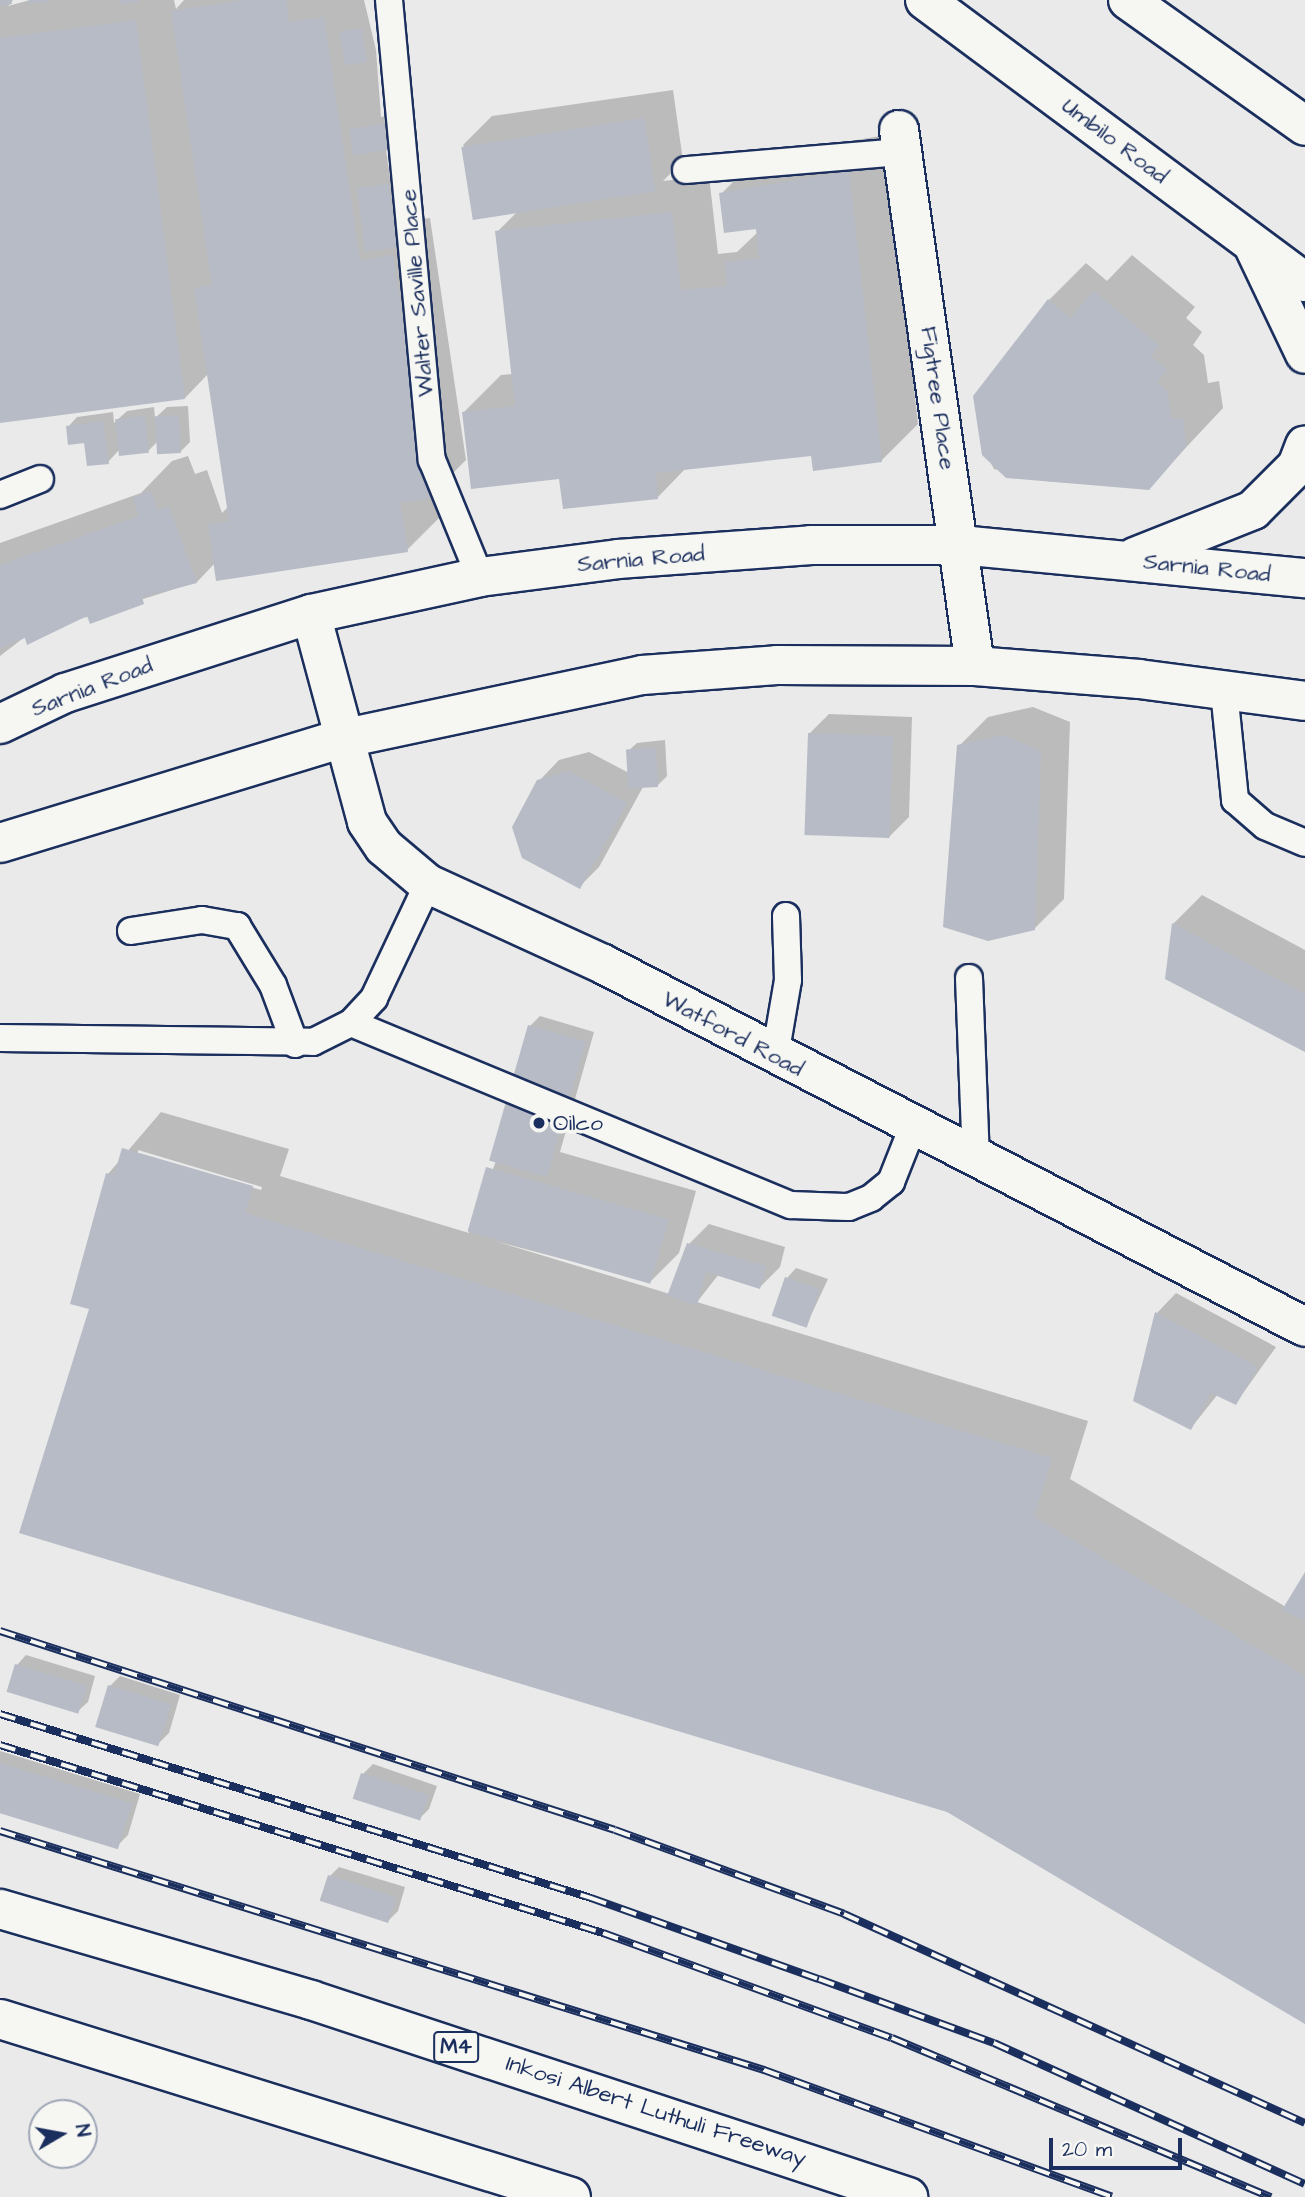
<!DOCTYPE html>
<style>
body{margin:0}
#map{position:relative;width:1305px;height:2197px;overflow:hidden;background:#e9eae9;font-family:"Architects Daughter",sans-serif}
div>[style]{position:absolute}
.shadow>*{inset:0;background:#0003}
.building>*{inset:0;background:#b6bbc6;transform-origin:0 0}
.roads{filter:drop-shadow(2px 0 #1b2f5e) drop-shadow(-2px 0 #1b2f5e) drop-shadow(0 2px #1b2f5e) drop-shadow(0 -2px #1b2f5e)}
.service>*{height:26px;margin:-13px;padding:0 13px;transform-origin:13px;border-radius:13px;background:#f6f6f2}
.minor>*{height:38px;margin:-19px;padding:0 19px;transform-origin:19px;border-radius:19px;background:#f6f6f2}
.secondary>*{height:38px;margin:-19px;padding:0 19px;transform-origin:19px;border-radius:19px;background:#f6f6f2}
.motorway>*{height:38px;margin:-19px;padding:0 19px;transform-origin:19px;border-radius:19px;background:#f6f6f2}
.rail>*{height:8px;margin-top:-4px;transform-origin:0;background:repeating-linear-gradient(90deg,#f6f6f2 0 16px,#1b2f5e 0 32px);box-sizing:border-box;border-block:2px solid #1b2f5e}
.dots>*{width:19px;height:19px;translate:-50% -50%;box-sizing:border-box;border:4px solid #f6f6f2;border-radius:50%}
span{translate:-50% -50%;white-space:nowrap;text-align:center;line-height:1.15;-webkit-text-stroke:7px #f6f6f2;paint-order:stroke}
.shield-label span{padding:2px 5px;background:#f6f6f2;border:2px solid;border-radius:5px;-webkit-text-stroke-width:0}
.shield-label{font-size:21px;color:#1b2f5e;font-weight:700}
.street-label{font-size:23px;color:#1b2f5e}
.poi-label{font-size:23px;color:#1b2f5e}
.left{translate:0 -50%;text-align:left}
.north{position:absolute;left:28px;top:2099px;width:70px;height:70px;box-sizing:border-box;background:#f6f6f2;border:2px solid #9ea6b7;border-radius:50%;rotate:80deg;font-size:19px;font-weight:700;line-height:28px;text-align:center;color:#1b2f5e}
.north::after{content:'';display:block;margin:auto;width:24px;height:32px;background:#1b2f5e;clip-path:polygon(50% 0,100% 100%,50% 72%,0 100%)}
.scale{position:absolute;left:1049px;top:2138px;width:133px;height:32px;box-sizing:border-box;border:4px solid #1b2f5e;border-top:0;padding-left:9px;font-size:21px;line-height:24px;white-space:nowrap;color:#1b2f5e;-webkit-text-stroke:5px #f6f6f2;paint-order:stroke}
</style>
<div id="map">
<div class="shadow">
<i style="clip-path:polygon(0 0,13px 0,8px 6px,30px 0,174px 0,176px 9px,184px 0,364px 0,376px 50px,381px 117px,393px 115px,397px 139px,386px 150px,390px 177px,398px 176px,404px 222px,430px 218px,466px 460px,440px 486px,444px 513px,407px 550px,215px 563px,197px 582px,26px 636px,0 656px,0 543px,141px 493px,172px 461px,188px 456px,195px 474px,207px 470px,222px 513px,229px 506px,209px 373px,185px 398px,0 422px)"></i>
<i style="clip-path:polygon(673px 90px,683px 161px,663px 181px,709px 176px,718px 254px,737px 252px,758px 232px,721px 194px,758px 157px,886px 135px,918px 424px,881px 461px,813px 454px,686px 468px,658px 497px,561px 477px,464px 412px,501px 375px,513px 374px,497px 232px,521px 208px,463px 145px,492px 116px)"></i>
<i style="clip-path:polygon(1132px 255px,1195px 307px,1186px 318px,1202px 332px,1193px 345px,1204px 355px,1208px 383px,1219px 381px,1223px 408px,1148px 488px,1044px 481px,994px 469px,980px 442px,1049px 300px,1086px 263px,1107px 281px)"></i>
<i style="clip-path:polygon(188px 406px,190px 442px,180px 452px,158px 441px,148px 451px,120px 449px,108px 462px,68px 427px,77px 417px,113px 412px,114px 423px,127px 411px,154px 407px,155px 418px,167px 407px)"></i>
<i style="clip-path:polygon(1033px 707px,1070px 722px,1064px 899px,1034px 929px,959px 746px,988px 717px)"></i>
<i style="clip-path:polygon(829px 714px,912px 717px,909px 817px,889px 837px,809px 734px)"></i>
<i style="clip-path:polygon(665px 740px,667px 776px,657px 786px,643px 787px,599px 867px,579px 887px,539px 781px,559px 760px,589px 752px,629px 773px,627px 752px,637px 743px)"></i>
<i style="clip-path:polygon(1202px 895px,1305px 950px,1305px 1050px,1173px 924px)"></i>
<i style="clip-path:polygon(evenodd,540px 1016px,594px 1032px,560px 1152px,696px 1191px,679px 1253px,650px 1282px,495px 1241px,670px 1294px,689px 1244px,709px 1224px,785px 1247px,780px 1267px,760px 1287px,719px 1274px,697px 1302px,1088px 1421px,1070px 1479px,1286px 1607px,1305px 1575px,1305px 2022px,91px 1308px,108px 1174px,161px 1112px,289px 1149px,280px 1176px,469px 1233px,496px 1161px,530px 1026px,540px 1016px,138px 1150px,262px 1187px,261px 1190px,138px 1154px,138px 1150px)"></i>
<i style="clip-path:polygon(796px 1268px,828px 1279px,806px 1326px,787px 1278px)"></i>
<i style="clip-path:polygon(1176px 1293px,1276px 1347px,1236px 1403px,1218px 1394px,1191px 1428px,1157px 1313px)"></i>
<i style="clip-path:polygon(26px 1655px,95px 1676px,88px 1702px,78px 1711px,17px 1665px)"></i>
<i style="clip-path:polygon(120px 1676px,180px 1695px,169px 1733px,159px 1743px,110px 1686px)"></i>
<i style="clip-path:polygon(0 1751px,140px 1794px,128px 1835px,118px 1845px,0 1809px)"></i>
<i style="clip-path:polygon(373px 1764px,437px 1786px,429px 1809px,419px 1819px,363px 1774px)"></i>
<i style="clip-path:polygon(339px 1867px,405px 1887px,398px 1911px,389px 1920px,330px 1876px)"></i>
</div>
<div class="building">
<i style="clip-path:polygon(0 0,11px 0,12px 4px,0 6px)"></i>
<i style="clip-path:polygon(29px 0,48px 0,48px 2px,29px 4px)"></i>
<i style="clip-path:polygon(120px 0,138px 0,138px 2px,120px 4px)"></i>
<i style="clip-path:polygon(244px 0,286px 0,289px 22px,324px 17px,360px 260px,393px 255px,430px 499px,400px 503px,408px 552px,216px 581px,208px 524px,229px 521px,194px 288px,212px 285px,171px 11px)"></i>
<i style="clip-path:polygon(136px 20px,185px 399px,0 423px,0 38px)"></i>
<i style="left:361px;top:28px;width:34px;height:22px;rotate:80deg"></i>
<i style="left:644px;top:118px;width:74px;height:185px;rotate:81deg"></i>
<i style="left:384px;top:124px;width:26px;height:35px;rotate:81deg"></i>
<i style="clip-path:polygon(849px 171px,882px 462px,813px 471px,811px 456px,656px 473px,658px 499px,563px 509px,559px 479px,471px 489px,462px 412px,515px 406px,495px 231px,672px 212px,681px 290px,727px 286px,725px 262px,759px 258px,756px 229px,724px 233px,719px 193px)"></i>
<i style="left:389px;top:184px;width:64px;height:32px;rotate:83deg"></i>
<i style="clip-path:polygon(1094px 291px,1159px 345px,1151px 356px,1167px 370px,1157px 382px,1168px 392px,1171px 419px,1183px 417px,1186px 447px,1149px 490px,1006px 478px,982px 455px,973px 396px,1048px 299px,1070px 318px)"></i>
<i style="left:179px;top:415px;width:38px;height:24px;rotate:87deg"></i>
<i style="left:145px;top:416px;width:37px;height:30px;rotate:84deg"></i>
<i style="clip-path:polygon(103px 421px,109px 464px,87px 466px,84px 443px,68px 445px,66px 426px)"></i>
<i style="clip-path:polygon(151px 491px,158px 510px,169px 506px,197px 583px,142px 597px,144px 604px,90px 624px,87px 616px,27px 645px,25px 638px,0 648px,0 565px,139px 516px,133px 498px)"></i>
<i style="left:808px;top:733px;width:85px;height:102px;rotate:2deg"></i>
<i style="clip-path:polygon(1003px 735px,1041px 751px,1035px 930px,988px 941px,943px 927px,957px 745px)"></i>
<i style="left:656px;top:748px;width:39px;height:30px;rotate:87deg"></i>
<i style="clip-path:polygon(569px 771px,627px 803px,580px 889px,522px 858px,512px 827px,537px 780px)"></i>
<i style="clip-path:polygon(1172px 923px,1305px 994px,1305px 1052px,1165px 979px)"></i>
<i style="left:528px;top:1025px;width:60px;height:141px;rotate:16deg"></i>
<i style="clip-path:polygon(122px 1148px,253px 1186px,245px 1213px,1052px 1458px,1034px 1517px,1305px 1676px,1305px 2024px,947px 1812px,19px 1533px,89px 1309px,70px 1304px,106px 1173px,114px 1175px)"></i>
<i style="left:486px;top:1167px;width:190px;height:67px;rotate:16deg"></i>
<i style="clip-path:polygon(687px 1243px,766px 1266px,760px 1289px,706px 1272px,697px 1305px,667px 1296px)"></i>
<i style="left:785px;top:1277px;width:37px;height:41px;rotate:19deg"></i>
<i style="clip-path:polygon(1155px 1312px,1258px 1367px,1236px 1405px,1211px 1393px,1191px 1430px,1133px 1401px)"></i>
<i style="clip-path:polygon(1305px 1572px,1305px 1621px,1282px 1610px)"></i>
<i style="left:15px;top:1664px;width:75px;height:29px;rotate:17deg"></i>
<i style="left:108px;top:1685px;width:66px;height:44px;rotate:17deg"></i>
<i style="left:0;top:1763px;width:138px;height:48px;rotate:17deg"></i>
<i style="left:361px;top:1773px;width:71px;height:27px;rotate:18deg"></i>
<i style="left:328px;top:1875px;width:72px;height:27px;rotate:18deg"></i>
</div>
<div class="roads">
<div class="service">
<i style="left:389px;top:0;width:462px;rotate:84.7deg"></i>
<i style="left:432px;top:460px;width:126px;rotate:67.7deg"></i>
<i style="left:686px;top:170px;width:217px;rotate:-4.8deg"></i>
<i style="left:0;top:495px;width:43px;rotate:-21.8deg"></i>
<i style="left:1224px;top:691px;width:110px;rotate:84.2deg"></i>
<i style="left:1235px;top:800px;width:40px;rotate:41deg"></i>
<i style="left:1265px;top:826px;width:43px;rotate:23deg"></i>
<i style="left:131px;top:931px;width:72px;rotate:-8.8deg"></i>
<i style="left:202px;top:920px;width:36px;rotate:10deg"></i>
<i style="left:237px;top:926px;width:69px;rotate:58.6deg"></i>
<i style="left:273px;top:985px;width:63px;rotate:69.6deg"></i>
<i style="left:969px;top:978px;width:183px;rotate:87.8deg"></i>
<i style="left:351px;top:1023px;width:476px;rotate:22.5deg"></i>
<i style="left:791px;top:1205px;width:58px;rotate:2deg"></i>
<i style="left:849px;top:1207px;width:24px;rotate:-22deg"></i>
<i style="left:871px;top:1198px;width:26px;rotate:-39deg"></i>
<i style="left:891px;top:1182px;width:57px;rotate:-68.4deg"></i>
<i style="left:0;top:1038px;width:313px;rotate:0.7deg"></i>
<i style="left:313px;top:1042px;width:42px;rotate:-26.6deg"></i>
<i style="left:351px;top:1023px;width:34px;rotate:-47deg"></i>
<i style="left:374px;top:998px;width:126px;rotate:-64.7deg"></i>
<i style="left:775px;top:1056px;width:77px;rotate:-80.3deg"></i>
<i style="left:788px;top:980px;width:64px;rotate:-91.8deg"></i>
</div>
<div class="minor">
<i style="left:899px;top:130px;width:541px;rotate:81.93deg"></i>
<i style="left:311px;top:614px;width:215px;rotate:74.9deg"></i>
<i style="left:367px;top:822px;width:30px;rotate:56deg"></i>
<i style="left:384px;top:847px;width:57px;rotate:40.1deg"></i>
<i style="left:428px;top:884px;width:192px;rotate:24.6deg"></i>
<i style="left:603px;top:964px;width:790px;rotate:27.34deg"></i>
</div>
<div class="secondary">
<i style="left:925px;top:0;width:473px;rotate:36.6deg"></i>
<i style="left:1128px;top:0;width:217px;rotate:35.4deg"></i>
<i style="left:1255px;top:249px;width:116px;rotate:64.5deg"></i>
<i style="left:1135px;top:557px;width:127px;rotate:-21.7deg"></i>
<i style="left:1253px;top:510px;width:62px;rotate:-45deg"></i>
<i style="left:1297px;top:466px;width:22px;rotate:-69deg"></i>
<i style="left:0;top:724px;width:72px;rotate:-25.5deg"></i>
<i style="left:65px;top:693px;width:258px;rotate:-17.8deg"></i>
<i style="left:311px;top:614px;width:173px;rotate:-12.3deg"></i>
<i style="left:480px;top:577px;width:139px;rotate:-7.4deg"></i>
<i style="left:618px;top:559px;width:194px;rotate:-4.1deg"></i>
<i style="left:811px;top:545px;width:149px"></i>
<i style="left:960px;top:545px;width:347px;rotate:5.5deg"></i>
<i style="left:0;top:843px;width:357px;rotate:-17deg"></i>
<i style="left:341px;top:739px;width:308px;rotate:-12deg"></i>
<i style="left:642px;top:675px;width:135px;rotate:-4.2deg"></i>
<i style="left:777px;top:665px;width:198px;rotate:0.3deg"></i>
<i style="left:975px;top:666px;width:165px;rotate:4.5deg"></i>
<i style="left:1139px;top:679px;width:167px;rotate:7.5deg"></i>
</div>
<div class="motorway">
<i style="left:0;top:1909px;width:324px;rotate:16.3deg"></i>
<i style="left:311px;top:2000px;width:629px;rotate:18.26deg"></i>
<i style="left:0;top:2019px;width:598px;rotate:17.31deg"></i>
</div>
</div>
<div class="rail">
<i style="left:0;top:1631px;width:646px;rotate:17.93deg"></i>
<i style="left:615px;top:1830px;width:244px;rotate:20.1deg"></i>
<i style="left:844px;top:1914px;width:506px;rotate:24.39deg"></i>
<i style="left:0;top:1714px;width:619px;rotate:17.29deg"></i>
<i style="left:591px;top:1898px;width:242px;rotate:19.6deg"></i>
<i style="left:819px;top:1979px;width:186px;rotate:20.1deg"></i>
<i style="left:994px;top:2043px;width:341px;rotate:24.4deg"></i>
<i style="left:0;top:1745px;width:632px;rotate:17.32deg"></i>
<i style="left:603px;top:1933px;width:307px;rotate:20deg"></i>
<i style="left:892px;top:2038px;width:411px;rotate:22.8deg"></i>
<i style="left:0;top:1831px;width:801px;rotate:17.37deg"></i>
<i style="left:764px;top:2070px;width:370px;rotate:20deg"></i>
</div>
<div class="dots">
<i style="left:539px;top:1123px;background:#1b2f5e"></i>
</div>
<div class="shield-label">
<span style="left:456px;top:2047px">M4</span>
</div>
<div class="street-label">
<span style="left:1115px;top:141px;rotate:37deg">Umbilo Road</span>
<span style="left:417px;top:293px;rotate:-95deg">Walter Saville Place</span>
<span style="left:938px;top:398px;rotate:82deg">Figtree Place</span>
<span style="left:641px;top:559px;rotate:-5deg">Sarnia Road</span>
<span style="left:1207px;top:568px;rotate:6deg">Sarnia Road</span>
<span style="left:92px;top:687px;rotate:-21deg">Sarnia Road</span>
<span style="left:733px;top:1034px;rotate:28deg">Watford Road</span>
<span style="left:656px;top:2111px;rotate:18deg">Inkosi Albert Luthuli Freeway</span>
</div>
<div class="poi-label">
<span class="left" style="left:553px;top:1123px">Oilco</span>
</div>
<div class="north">N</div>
<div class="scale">20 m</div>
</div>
